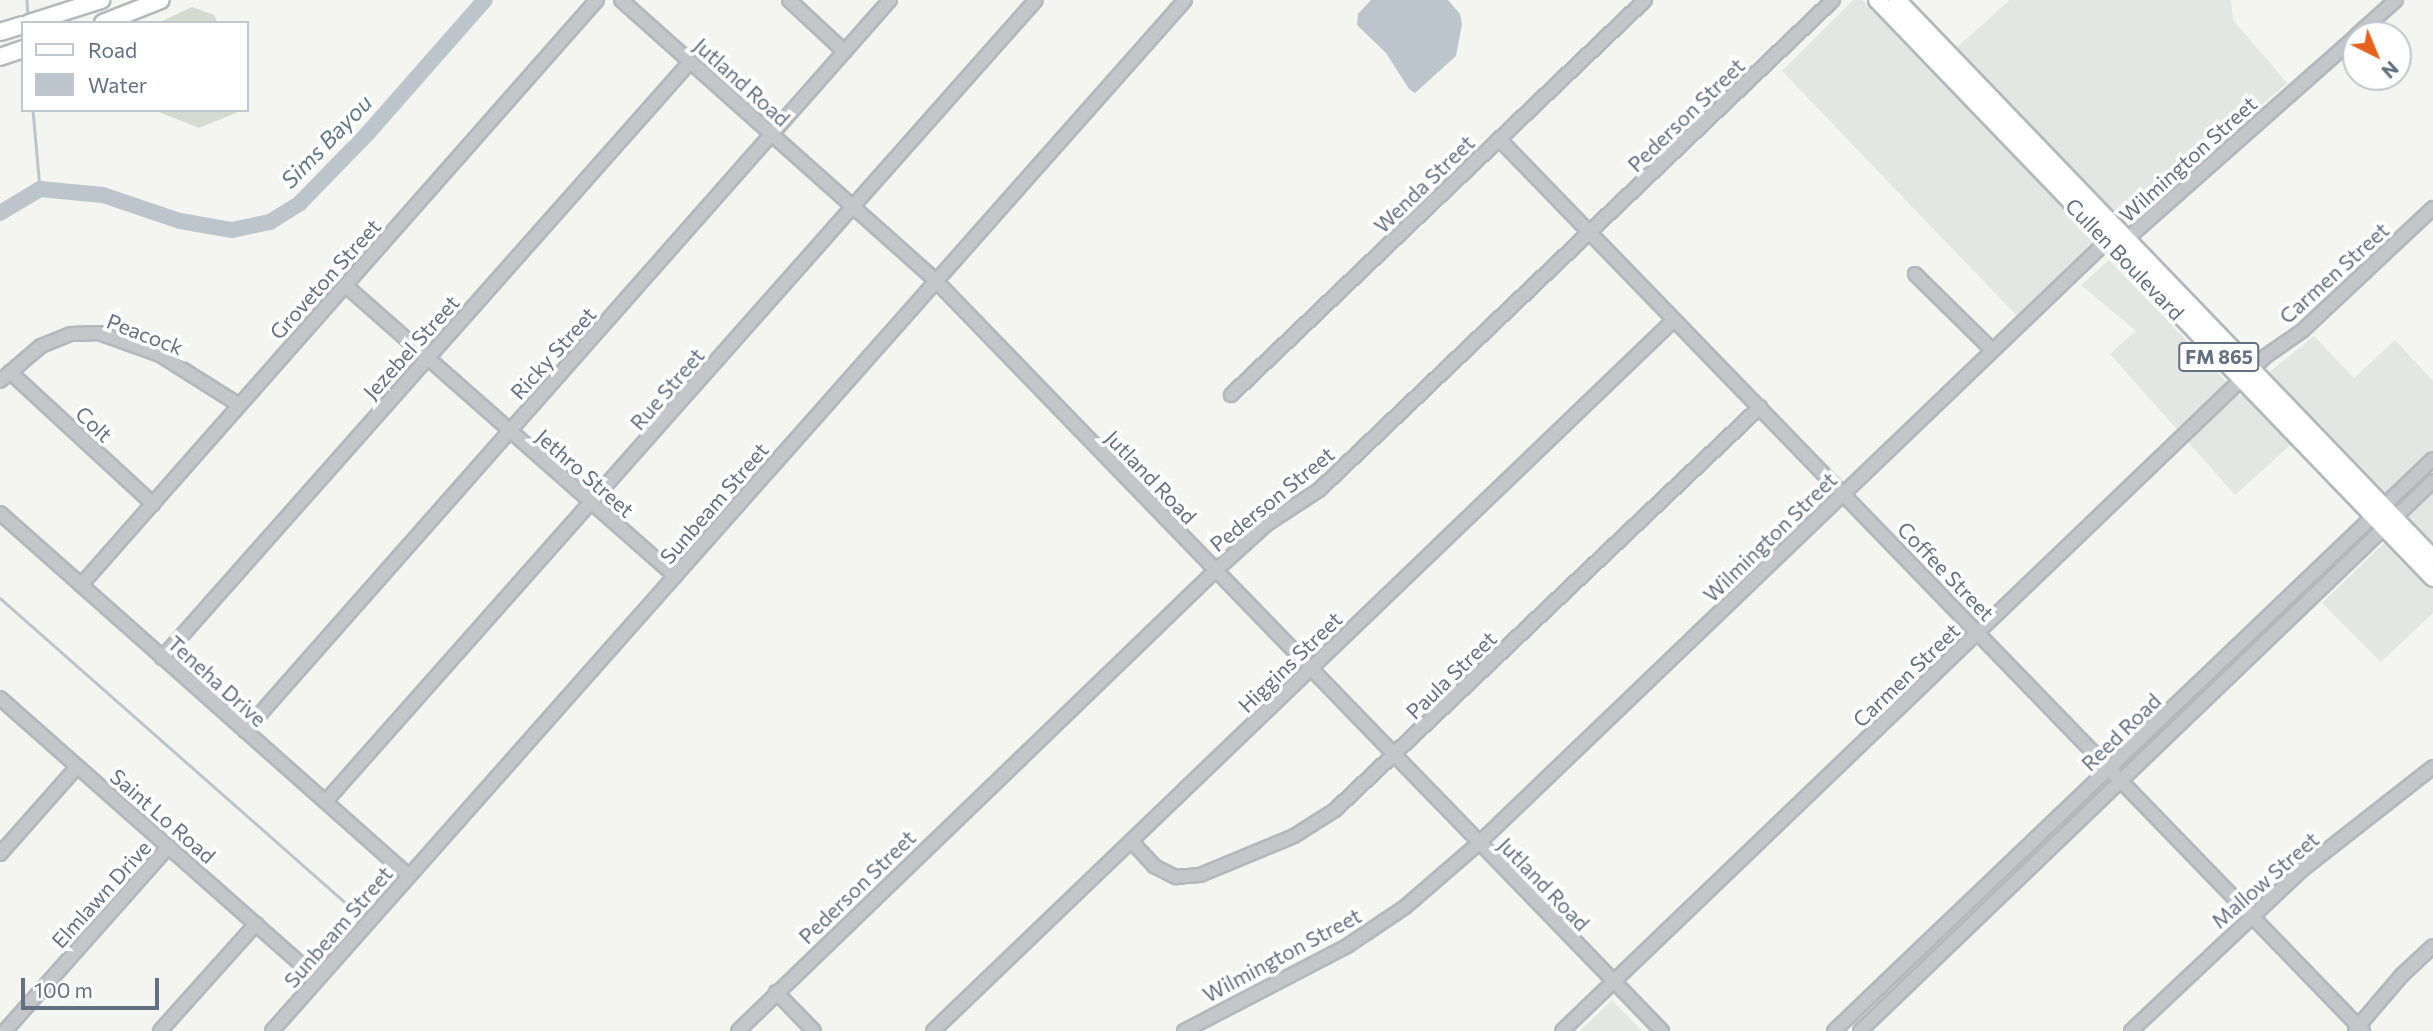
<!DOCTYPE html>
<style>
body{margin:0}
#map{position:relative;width:2433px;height:1031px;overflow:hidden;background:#f4f4f0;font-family:Commissioner,sans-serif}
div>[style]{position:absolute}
.built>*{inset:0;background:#e4e6e3}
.green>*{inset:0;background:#d4dbd1}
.water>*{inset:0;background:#bcc5cc}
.stream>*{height:2.5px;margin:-1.25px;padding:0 1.25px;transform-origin:1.25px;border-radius:1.25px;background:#bcc5cc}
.river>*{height:16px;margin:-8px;padding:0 8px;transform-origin:8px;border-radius:8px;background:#bcc5cc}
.roads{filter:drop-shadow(2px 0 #b4b7bc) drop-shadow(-2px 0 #b4b7bc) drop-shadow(0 2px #b4b7bc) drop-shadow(0 -2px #b4b7bc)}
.minor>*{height:12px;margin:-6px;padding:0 6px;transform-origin:6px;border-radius:6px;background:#c4c6ca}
.major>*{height:16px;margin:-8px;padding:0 8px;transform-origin:8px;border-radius:8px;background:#fff}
span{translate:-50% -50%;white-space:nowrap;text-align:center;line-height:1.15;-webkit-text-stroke:7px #fff;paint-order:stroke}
.shield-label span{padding:2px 5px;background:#fff;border:2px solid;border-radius:5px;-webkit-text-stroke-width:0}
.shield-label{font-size:19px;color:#627082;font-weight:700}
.street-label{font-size:21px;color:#627082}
.water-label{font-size:23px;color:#637986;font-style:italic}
.legend{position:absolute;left:21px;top:21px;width:228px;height:91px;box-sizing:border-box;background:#fff;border:2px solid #c0c6cd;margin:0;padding:9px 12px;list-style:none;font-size:21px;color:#627082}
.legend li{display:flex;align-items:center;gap:14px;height:35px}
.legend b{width:35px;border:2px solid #c0c6cd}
.north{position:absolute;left:2342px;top:21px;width:70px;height:70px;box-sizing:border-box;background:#fff;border:2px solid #c0c6cd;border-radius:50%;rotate:137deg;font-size:19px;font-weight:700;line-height:28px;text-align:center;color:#627082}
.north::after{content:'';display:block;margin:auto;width:24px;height:32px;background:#e6611e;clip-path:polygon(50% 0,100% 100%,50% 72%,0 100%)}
.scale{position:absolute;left:21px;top:978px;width:138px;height:32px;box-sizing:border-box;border:4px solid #627082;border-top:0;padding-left:9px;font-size:21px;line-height:24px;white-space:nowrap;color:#627082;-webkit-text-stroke:5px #fff;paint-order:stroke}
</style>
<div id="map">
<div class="built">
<i style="clip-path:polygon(1853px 0,1862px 0,1927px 67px,1956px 48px,2010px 0,2231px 0,2233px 20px,2287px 83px,2017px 316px,1782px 71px)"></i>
<i style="clip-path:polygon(2109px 260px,2240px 396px,2314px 336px,2354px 378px,2395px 340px,2433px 381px,2433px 613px,2381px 662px,2322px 603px,2410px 518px,2317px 421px,2235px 495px,2110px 354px,2136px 331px,2081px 285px)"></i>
<i style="clip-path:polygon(1612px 1000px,1642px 1031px,1580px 1031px)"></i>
</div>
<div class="green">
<i style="clip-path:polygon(192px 7px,214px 15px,218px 23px,158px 23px)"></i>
<i style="clip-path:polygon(154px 110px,243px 110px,199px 128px)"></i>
</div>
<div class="water">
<i style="clip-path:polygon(1371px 0,1448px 0,1460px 14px,1462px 24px,1456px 56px,1415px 93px,1409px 89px,1386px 53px,1357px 25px,1358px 14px)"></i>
</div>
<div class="stream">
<i style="left:27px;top:0;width:18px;rotate:87deg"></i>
<i style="left:33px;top:110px;width:79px;rotate:84.9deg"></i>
<i style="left:0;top:598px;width:468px;rotate:41.4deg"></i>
</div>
<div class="river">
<i style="left:0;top:213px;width:47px;rotate:-31deg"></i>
<i style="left:40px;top:189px;width:63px;rotate:5.4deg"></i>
<i style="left:103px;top:195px;width:81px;rotate:18.7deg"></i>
<i style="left:180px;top:221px;width:53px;rotate:9.8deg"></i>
<i style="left:232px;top:230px;width:39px;rotate:-12deg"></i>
<i style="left:270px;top:222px;width:36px;rotate:-32deg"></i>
<i style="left:300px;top:203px;width:98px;rotate:-45.8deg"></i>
<i style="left:368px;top:133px;width:177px;rotate:-48.7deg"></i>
</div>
<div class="roads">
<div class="minor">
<i style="left:621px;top:0;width:422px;rotate:41.7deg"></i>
<i style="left:936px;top:281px;width:1044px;rotate:45.93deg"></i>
<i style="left:789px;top:0;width:76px;rotate:42.9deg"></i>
<i style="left:2357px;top:35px;width:52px;rotate:-41.9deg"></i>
<i style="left:1499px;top:139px;width:1242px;rotate:45.91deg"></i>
<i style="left:1915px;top:274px;width:108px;rotate:44.6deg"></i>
<i style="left:345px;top:285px;width:440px;rotate:41.4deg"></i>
<i style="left:10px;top:372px;width:195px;rotate:42.7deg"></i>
<i style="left:0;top:381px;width:54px;rotate:-40.5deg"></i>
<i style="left:41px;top:346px;width:32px;rotate:-22deg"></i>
<i style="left:71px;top:334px;width:28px;rotate:-2deg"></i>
<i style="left:99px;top:333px;width:65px;rotate:19.8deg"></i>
<i style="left:160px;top:355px;width:93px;rotate:32.3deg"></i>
<i style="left:1231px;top:395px;width:572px;rotate:-43.65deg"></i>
<i style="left:0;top:513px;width:547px;rotate:41.59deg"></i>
<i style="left:81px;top:585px;width:780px;rotate:-48.59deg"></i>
<i style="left:162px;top:658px;width:796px;rotate:-48.46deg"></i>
<i style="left:0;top:698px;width:400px;rotate:41.5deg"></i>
<i style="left:245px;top:731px;width:975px;rotate:-48.58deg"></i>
<i style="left:326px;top:801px;width:1070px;rotate:-48.45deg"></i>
<i style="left:1132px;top:842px;width:33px;rotate:47deg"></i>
<i style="left:1154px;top:866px;width:25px;rotate:27deg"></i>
<i style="left:1176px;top:877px;width:24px;rotate:-5deg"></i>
<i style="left:1200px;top:875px;width:102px;rotate:-22.5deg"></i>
<i style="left:1294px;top:836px;width:49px;rotate:-32.4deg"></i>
<i style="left:1335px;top:810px;width:586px;rotate:-43.48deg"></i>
<i style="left:0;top:854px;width:116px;rotate:-48.5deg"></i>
<i style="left:776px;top:992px;width:54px;rotate:45.7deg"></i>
<i style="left:2355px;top:1030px;width:72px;rotate:-49.5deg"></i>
<i style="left:2402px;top:975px;width:42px;rotate:-43.1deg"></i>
<i style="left:5px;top:1031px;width:247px;rotate:-48.4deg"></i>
<i style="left:160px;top:1031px;width:144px;rotate:-48.1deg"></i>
<i style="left:272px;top:1031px;width:1377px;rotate:-48.47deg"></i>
<i style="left:738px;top:1031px;width:663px;rotate:-43.96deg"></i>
<i style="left:1215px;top:571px;width:70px;rotate:-42.1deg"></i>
<i style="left:1267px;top:524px;width:62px;rotate:-33.2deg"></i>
<i style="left:1319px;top:490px;width:710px;rotate:-43.63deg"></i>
<i style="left:933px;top:1031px;width:1027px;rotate:-43.82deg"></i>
<i style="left:1184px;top:1031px;width:184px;rotate:-27.5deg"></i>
<i style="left:1347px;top:946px;width:70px;rotate:-33.9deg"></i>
<i style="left:1405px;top:907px;width:96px;rotate:-40.8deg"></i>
<i style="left:1478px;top:844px;width:871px;rotate:-43.79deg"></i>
<i style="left:2107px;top:241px;width:21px;rotate:-8deg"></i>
<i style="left:2128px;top:238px;width:305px;rotate:-41.5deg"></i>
<i style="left:1562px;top:1031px;width:975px;rotate:-43.8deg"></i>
<i style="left:2266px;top:356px;width:44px;rotate:-34.8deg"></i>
<i style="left:2302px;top:331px;width:180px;rotate:-43.2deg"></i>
<i style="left:1834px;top:1031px;width:828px;rotate:-43.68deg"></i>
<i style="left:1860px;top:1031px;width:794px;rotate:-43.83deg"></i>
<i style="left:2131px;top:1031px;width:236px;rotate:-43.3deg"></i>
<i style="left:2303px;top:869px;width:165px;rotate:-38.1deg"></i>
</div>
<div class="major">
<i style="left:1877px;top:0;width:802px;rotate:46.11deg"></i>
<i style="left:1897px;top:0;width:774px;rotate:46.15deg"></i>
<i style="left:29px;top:23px;width:76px;rotate:-17.7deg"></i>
<i style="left:103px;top:23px;width:62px;rotate:-21.6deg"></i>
<i style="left:0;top:32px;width:24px;rotate:-17deg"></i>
<i style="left:0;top:57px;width:24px;rotate:-19deg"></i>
</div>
</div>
<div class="shield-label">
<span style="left:2219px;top:357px">FM 865</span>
</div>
<div class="street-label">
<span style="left:742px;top:82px;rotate:42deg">Jutland Road</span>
<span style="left:1686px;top:115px;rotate:-44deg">Pederson Street</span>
<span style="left:2188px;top:159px;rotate:-42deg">Wilmington Street</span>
<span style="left:1424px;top:184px;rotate:-44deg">Wenda Street</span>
<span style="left:2125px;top:259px;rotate:46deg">Cullen Boulevard</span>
<span style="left:2334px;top:273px;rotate:-42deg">Carmen Street</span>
<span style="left:325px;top:279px;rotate:-48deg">Groveton Street</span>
<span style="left:145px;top:334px;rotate:21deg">Peacock</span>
<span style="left:411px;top:347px;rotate:-48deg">Jezebel Street</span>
<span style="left:553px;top:353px;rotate:-48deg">Ricky Street</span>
<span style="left:667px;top:389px;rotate:-49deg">Rue Street</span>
<span style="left:94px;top:424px;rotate:43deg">Colt</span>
<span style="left:585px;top:473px;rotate:41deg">Jethro Street</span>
<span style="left:1151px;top:477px;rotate:46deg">Jutland Road</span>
<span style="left:1272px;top:499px;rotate:-39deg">Pederson Street</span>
<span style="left:714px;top:503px;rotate:-49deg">Sunbeam Street</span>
<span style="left:1770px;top:537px;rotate:-44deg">Wilmington Street</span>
<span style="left:1946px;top:571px;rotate:46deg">Coffee Street</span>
<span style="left:1290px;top:662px;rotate:-44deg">Higgins Street</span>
<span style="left:1451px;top:675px;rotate:-44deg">Paula Street</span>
<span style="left:1906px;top:675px;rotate:-44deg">Carmen Street</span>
<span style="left:217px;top:681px;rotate:42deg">Teneha Drive</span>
<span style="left:2121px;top:732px;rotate:-44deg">Reed Road</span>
<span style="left:163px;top:816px;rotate:41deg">Saint Lo Road</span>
<span style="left:2265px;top:880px;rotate:-41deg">Mallow Street</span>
<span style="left:1544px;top:884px;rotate:46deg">Jutland Road</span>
<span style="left:857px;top:887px;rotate:-44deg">Pederson Street</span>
<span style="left:101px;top:894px;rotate:-48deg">Elmlawn Drive</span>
<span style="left:338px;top:927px;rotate:-49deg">Sunbeam Street</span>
<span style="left:1282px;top:955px;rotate:-28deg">Wilmington Street</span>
</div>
<div class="water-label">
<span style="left:326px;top:141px;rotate:-46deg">Sims Bayou</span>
</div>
<ul class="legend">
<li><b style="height:9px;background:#fff"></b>Road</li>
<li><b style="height:19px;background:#bcc5cc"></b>Water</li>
</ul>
<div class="north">N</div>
<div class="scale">100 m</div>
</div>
